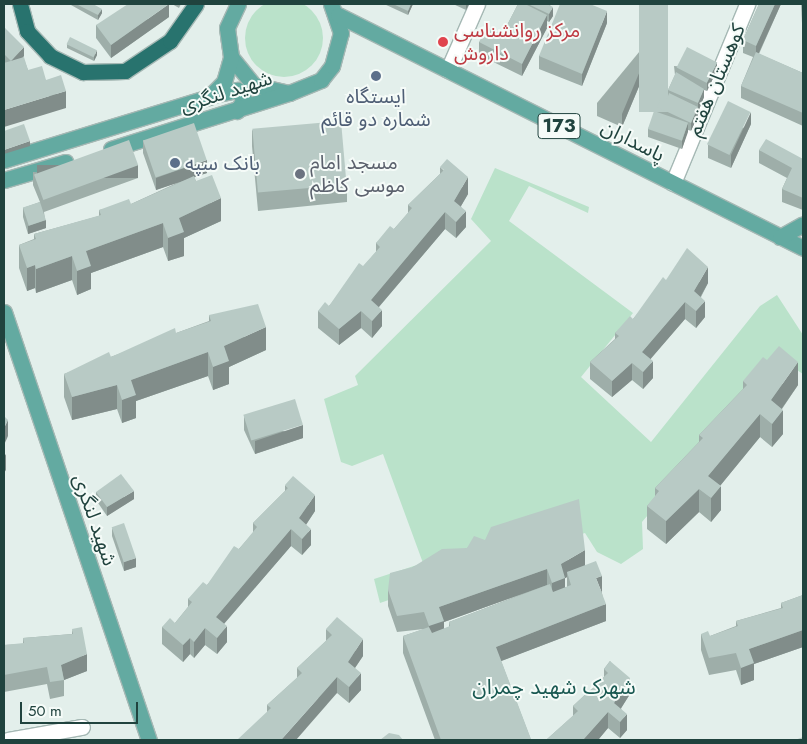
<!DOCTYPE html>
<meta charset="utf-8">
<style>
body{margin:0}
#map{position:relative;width:807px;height:744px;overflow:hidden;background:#e3efeb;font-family:Jost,"Noto Sans Arabic",sans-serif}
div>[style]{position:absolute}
.green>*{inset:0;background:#bae2ca}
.round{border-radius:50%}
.roads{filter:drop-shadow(1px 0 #a5b8b4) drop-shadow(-1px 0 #a5b8b4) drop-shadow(0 1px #a5b8b4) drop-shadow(0 -1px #a5b8b4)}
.minor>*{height:15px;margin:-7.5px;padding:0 7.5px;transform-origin:7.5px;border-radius:7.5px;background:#fff}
.major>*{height:15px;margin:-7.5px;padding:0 7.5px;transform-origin:7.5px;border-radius:7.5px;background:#63aaa1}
.highway>*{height:15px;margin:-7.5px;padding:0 7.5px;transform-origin:7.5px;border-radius:7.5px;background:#28736e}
.wall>*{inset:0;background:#9eaea9}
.shaded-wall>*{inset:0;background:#818d8a;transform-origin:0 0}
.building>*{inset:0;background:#b8cac5;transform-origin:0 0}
.dots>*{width:14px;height:14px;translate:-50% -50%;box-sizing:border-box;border:2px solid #f5fbf8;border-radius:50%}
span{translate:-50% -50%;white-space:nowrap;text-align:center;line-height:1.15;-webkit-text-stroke:4px #f5fbf8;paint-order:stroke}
.shield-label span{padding:1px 4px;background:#f5fbf8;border:1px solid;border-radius:4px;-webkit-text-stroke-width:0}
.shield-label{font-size:19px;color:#20433e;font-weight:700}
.health-label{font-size:20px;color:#be3a42}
.left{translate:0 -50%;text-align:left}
.street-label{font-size:20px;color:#20433e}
.service-label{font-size:20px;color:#4e5e75}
.worship-label{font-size:20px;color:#5b616d}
.neighbourhood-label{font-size:21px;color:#195851}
.frame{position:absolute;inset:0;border:5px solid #20433e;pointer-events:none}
.scale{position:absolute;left:20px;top:702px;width:118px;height:22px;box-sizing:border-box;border:2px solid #20433e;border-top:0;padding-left:6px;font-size:15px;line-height:18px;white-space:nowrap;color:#20433e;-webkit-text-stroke:4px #f5fbf8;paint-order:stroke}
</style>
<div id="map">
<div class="green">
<i class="round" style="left:245px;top:-1px;width:78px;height:78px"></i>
<i style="clip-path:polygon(495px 168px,589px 207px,588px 213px,529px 186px,509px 221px,633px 313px,581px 377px,651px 442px,760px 306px,777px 295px,803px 335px,803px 374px,780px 359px,642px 522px,643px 549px,621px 564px,597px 552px,585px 533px,380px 603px,374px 579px,423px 563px,383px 454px,352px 466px,341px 462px,324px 399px,358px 385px,355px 376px,491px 241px,471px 219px)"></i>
</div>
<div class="roads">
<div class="minor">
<i style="left:448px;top:70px;width:72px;rotate:-66.3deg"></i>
<i style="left:673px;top:183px;width:194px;rotate:-67.5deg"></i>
<i style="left:8px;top:740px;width:75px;rotate:-10deg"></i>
</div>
<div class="major">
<i style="left:238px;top:4px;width:26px;rotate:115deg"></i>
<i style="left:227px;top:28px;width:29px;rotate:82deg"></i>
<i style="left:231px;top:57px;width:36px;rotate:51deg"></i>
<i style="left:254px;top:85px;width:36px;rotate:13deg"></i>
<i style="left:289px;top:93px;width:35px;rotate:-22deg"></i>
<i style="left:321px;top:80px;width:18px;rotate:-52deg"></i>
<i style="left:332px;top:66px;width:34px;rotate:-75deg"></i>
<i style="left:341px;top:33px;width:31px;rotate:-109deg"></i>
<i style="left:338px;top:15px;width:520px;rotate:26.61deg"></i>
<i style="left:213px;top:95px;width:25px;rotate:-12deg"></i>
<i style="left:237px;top:90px;width:11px;rotate:52deg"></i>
<i style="left:244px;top:99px;width:14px;rotate:120deg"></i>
<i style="left:111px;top:149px;width:187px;rotate:-17.5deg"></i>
<i style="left:4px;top:160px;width:214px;rotate:-17.1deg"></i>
<i style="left:209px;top:97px;width:21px;rotate:-45deg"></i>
<i style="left:224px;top:82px;width:26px;rotate:-74deg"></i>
<i style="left:4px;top:180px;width:64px;rotate:-16.4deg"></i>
<i style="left:780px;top:237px;width:26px;rotate:-29deg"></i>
<i style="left:4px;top:312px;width:452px;rotate:71.3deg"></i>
</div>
<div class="highway">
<i style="left:20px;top:4px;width:28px;rotate:75deg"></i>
<i style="left:27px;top:31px;width:34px;rotate:47deg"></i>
<i style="left:50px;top:56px;width:37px;rotate:26deg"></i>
<i style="left:83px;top:72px;width:42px;rotate:-1.4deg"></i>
<i style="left:125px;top:71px;width:54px;rotate:-33.7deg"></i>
<i style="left:170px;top:41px;width:45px;rotate:-54.9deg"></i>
</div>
</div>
<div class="wall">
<i style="clip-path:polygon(71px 4px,93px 4px,102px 13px,98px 20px,71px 5px)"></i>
<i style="clip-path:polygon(172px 4px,181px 4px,179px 8px)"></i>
<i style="clip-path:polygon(384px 4px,413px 4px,408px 15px)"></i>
<i style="clip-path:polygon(453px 4px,469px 4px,466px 10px)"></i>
<i style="clip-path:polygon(518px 4px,551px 4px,550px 6px,553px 16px,549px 22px,547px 21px,547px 28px,522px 76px,479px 55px,479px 42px,502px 35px)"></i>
<i style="clip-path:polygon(759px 4px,781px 4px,759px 54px,803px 73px,803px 126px,741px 98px,741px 86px,753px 57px,743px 53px,743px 40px)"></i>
<i style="clip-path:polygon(801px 4px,803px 4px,803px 42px)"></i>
<i style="clip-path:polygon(169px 17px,111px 58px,96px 38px,96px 25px)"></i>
<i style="clip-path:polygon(668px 17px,622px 127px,597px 116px,597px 103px)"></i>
<i style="clip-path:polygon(607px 23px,582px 86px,539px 69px,539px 56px)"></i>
<i style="clip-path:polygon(4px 27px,24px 56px,23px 57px,28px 70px,46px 80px,66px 108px,4px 62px)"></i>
<i style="clip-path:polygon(67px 44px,97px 55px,94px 61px,67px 48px)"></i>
<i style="clip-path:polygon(674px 66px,717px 70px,707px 91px,704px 90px,704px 97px,698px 112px,698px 115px,691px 131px,688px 130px,682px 149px,648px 137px,648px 129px,657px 112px,657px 107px,667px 99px,668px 96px,668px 90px,675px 75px)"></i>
<i style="clip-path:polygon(751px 124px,731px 168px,708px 158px,708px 145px)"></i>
<i style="clip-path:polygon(252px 130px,347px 185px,347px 202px,258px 211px,252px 146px)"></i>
<i style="clip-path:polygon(143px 140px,207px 173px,194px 177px,196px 181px,221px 221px,184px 238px,184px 256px,168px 261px,163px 247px,91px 273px,91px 289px,77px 295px,72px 280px,36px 293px,35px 288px,27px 291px,19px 268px,19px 245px,34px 239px,34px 234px,99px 216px,99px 210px,131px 204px,179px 182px,156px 190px,143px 153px)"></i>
<i style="clip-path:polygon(759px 150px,803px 159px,803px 210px,782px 202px,782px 189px,787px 178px,759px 163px)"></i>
<i style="clip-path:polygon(440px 167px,468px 194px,461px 206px,466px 227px,456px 238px,445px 229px,379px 307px,382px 326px,372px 338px,361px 328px,339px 345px,318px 328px,318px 311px,329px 306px,376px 252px,376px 243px,394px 229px,408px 213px,408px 205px,440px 174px)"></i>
<i style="clip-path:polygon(33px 172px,138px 178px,44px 212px,46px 228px,28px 234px,23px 217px,23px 208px,40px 202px,33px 185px)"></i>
<i style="clip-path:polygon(666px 280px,708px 283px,701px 297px,705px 317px,696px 328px,685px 319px,650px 359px,653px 378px,643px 389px,632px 380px,612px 397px,590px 379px,590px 362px,615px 339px,615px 333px,633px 319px)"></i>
<i style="clip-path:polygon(209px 315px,266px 350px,229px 367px,229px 384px,213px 390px,208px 376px,136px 401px,136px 418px,122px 423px,117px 409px,72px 420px,64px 397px,64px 374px,209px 321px)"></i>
<i style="clip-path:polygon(743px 381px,798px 385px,782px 409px,783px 434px,772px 447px,760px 437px,720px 486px,721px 510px,711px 522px,699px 512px,666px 544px,647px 529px,647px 506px,655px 497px,655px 488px,699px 442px,699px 435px,743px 389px)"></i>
<i style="clip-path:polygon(244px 417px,303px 438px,255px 454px,244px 430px)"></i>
<i style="clip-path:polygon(285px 485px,315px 511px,306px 525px,311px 545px,302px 555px,291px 546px,224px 624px,227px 642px,217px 654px,205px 645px,194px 658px,190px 654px,183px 662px,162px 644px,162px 627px,175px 623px,188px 607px,188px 599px,207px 585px,253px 533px,253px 523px,285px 491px)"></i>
<i style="clip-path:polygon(96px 492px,134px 499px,107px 516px,96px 500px)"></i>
<i style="clip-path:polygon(112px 528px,136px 567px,124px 571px,112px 536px)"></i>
<i style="clip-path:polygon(evenodd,485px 540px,585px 565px,602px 593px,606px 621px,501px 661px,531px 740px,435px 740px,403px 653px,403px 636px,424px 629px,397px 632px,388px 606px,388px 590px,413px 567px,467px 548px,485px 540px,567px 577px,567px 587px,565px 587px,565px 578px,567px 577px,485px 540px,525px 593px,449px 622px,449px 627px,444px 629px,444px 622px,525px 593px)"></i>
<i style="clip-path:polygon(803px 595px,803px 647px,754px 664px,754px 680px,741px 685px,736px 670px,709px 675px,701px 650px,701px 634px,710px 636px,736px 626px,736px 621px,781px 608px,781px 603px)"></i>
<i style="clip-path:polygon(72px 629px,87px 671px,64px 680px,64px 696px,50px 699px,47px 684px,4px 692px,4px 645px,23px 644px,23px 638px,72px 634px)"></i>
<i style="clip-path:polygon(326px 629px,363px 656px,355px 668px,361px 690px,349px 703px,337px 693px,267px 712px,267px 705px,297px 678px,297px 668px,326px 641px)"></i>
<i style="clip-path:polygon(610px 661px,630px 694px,621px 708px,627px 730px,620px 738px,608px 728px,598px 740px,546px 740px,573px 716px,573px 706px,604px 677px,604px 669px)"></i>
</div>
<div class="shaded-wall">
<i style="clip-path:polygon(169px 4px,169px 17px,111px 58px,111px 45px)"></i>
<i style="clip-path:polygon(411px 4px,413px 4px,408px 15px,408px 11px)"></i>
<i style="clip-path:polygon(466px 4px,469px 4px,466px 10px)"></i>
<i style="clip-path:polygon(668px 4px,668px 17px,622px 127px,622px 114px)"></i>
<i style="clip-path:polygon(775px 4px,781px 4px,756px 59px,756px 46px)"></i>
<i style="clip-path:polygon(553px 7px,553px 16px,549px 22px,549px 14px)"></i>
<i style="clip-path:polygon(102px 9px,102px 13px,98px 20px,98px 15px)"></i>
<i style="clip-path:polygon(607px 11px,607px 23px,582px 86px,582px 74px)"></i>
<i style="clip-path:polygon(547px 15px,547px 28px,522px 76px,522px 64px)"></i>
<i style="clip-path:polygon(24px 47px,24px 56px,11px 69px,11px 61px)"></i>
<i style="clip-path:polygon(97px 50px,97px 55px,94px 61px,94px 57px)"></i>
<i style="clip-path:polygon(717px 62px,717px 70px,707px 91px,707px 82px)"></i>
<i style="clip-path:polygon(704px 89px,704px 97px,698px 112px,698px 115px,691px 131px,691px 123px,698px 107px,698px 103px)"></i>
<i style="clip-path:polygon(66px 91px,66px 108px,4px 127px,4px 110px)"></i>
<i style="clip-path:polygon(751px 112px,751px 124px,731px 168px,731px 155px)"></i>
<i style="clip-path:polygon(688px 123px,688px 132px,682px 149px,682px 141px)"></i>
<i style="clip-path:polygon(30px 141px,30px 146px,4px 154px,4px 150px)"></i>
<i style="clip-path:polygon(207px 160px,207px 173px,156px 190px,156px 178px)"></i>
<i style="left:138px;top:165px;width:13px;height:101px;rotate:90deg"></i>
<i style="clip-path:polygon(468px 177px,468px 194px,454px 218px,454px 201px)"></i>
<i style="clip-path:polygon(221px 198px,221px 221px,184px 238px,184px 256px,168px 261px,168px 238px,179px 218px)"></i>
<i style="clip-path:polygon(466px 211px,466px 227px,456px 238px,456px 222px)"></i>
<i style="clip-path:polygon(445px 212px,445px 229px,371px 316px,371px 300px)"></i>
<i style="clip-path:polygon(46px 220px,46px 228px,28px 234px,28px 226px)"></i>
<i style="clip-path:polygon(163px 223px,163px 247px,91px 273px,91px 289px,77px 295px,77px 271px,86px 251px)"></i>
<i style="clip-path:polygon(72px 256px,72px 280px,36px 293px,36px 269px)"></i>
<i style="clip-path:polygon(35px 265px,35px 288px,27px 291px,27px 268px)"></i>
<i style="clip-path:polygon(708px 267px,708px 283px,694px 308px,694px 291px)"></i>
<i style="clip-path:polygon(705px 301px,705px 317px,696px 328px,696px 311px)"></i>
<i style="clip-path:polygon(685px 302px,685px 319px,642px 369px,642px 352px)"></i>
<i style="clip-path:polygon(382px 310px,382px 326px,372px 338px,372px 321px)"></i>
<i style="clip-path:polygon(361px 311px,361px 328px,339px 345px,339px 329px)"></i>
<i style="clip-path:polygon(266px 327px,266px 350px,229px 367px,229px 384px,213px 390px,213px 367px,224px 346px)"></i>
<i style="clip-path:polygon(208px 352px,208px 376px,136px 401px,136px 418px,122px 423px,122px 400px,131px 380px)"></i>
<i style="clip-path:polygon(653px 361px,653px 378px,643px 389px,643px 372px)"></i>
<i style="clip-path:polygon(798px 362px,798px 385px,771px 424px,771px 400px)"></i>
<i style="clip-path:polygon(632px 363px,632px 380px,612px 397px,612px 381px)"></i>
<i style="clip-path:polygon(117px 385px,117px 409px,72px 420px,72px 397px)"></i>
<i style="clip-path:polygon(783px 410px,783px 434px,772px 447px,772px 424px)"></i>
<i style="clip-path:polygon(760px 414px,760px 437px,710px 498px,708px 476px)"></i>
<i style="clip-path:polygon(8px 420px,8px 436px,4px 445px,4px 428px)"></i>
<i style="clip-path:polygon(303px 425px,303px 438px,255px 454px,255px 441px)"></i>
<i style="clip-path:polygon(6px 454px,6px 470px,4px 473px,4px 457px)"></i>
<i style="clip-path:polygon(721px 486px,721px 510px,711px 522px,711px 498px)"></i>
<i style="clip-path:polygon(699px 489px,699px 512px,666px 544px,666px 521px)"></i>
<i style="clip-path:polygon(134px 491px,134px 499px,107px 516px,107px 507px)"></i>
<i style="clip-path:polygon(315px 495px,315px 511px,299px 535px,299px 518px)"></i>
<i style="clip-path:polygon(291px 529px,291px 546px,216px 633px,216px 617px)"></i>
<i style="clip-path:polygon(311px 529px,311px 545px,302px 555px,302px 539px)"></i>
<i style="clip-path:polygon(585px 550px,585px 567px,567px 572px,567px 577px,564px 579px,565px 578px,565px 595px,552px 600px,552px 583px,561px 564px)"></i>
<i style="clip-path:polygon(136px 558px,136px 567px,124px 571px,124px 562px)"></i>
<i style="clip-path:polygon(547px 569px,547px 585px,444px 622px,444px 638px,429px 643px,429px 626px,439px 607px)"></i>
<i style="clip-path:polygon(602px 576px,602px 593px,596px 578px)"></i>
<i style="clip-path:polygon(606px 604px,606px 621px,496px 663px,496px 647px)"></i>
<i style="clip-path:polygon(227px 626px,227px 642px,217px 654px,217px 638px)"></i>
<i style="clip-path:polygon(205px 628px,205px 645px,194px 658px,194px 642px)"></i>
<i style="clip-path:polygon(803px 630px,803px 647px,754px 664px,754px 680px,741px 685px,741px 668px,749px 649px)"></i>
<i style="clip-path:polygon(190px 638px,190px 654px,183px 662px,183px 645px)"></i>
<i style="clip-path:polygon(363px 639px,363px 656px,348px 678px,348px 662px)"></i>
<i style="clip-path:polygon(87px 654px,87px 671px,64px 680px,61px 665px)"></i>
<i style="clip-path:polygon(361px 673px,361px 690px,349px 703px,349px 687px)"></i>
<i style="clip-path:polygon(337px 677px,337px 693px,296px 740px,281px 740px)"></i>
<i style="clip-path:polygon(630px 678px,630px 694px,615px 718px,614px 703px)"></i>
<i style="clip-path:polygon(608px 712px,608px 728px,598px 740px,583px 740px)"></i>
<i style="clip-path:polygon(627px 714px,627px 730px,620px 738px,620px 722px)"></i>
</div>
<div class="building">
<i style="clip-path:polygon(76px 4px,93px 4px,102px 9px,98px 15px)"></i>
<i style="clip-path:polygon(128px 4px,169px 4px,111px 45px,96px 25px)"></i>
<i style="clip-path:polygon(393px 4px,411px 4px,408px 11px)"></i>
<i style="clip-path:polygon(518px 4px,525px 4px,547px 15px,522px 64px,479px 42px,487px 27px,502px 35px)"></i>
<i style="clip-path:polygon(528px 4px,547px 4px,553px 7px,549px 14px)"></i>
<i style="clip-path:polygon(560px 4px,590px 4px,607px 11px,582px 74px,539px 56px)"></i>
<i style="left:639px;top:4px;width:29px;height:108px"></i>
<i style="clip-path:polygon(759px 4px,775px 4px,756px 46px,743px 40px)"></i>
<i style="clip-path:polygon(802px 4px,803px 4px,803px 29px)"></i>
<i style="clip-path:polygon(4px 27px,24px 47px,11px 61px,4px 54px)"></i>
<i style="left:70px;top:37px;width:30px;height:8px;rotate:26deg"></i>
<i style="left:687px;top:47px;width:34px;height:23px;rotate:27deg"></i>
<i style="clip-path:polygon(756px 52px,803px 73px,803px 113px,741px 86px)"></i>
<i style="clip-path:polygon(24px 57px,28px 70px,42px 66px,46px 80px,61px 75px,66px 91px,4px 110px,4px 63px)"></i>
<i style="clip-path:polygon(676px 72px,704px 89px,698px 103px,668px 90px)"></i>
<i style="clip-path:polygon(669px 93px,698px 107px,691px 123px,657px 107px,662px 96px,667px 99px)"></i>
<i style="left:728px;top:101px;width:25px;height:48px;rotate:26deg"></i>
<i style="left:654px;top:111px;width:36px;height:19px;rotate:19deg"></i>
<i style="left:341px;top:121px;width:64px;height:89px;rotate:85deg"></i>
<i style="left:194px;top:123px;width:39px;height:54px;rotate:71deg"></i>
<i style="clip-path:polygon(24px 124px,30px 141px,4px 150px,4px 131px)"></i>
<i style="clip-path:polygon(766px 139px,803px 159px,803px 198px,782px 189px,792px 168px,759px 150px)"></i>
<i style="left:129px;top:140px;width:27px;height:101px;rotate:70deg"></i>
<i style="clip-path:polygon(447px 159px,468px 177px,454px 201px,466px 211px,456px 222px,445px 212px,371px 300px,382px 310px,372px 321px,361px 311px,339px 329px,318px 311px,325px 302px,329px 306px,359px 263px,363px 266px,380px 247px,376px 243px,390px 226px,394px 229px,412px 208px,408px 205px,444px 170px,440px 167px)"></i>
<i style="clip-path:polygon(212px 175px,221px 198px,179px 218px,184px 232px,168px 238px,163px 223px,86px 251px,91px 266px,77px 271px,72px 256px,36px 269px,35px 265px,27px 268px,19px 245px,36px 239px,34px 234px,101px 215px,99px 210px,129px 199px,131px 204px,194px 176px,196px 181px)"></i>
<i style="left:40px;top:202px;width:19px;height:18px;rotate:72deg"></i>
<i style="clip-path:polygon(687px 248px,708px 267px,694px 291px,705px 301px,696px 311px,685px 302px,642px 352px,653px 361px,643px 372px,632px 363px,612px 381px,590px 362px,619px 336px,615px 333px,630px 316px,633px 319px,663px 277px,666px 280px)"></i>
<i style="clip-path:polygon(258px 304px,266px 327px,224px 346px,229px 361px,213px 367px,208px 352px,131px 380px,136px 395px,122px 400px,117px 385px,72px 397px,64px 374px,109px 352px,111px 357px,175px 328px,176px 333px,211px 321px,209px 315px)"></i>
<i style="clip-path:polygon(779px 346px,798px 362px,771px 400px,783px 410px,772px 424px,760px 414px,708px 476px,721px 486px,711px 498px,699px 489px,666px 521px,647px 506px,659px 491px,655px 488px,703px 438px,699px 435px,747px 385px,743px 381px,763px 357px,767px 360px)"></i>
<i style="left:295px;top:399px;width:27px;height:54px;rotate:73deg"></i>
<i style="clip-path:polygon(4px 416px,8px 420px,4px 428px)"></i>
<i style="clip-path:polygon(121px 474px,134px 491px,107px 507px,96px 492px)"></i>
<i style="clip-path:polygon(293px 476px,315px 495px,299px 518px,311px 529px,302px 539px,291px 529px,216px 617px,227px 626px,217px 638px,205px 628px,194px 642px,190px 638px,183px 645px,162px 627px,170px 618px,175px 623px,192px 602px,188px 599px,203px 582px,207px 585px,234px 546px,239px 549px,257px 527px,253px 523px,288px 488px,285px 485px)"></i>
<i style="clip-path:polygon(579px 499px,585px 550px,561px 564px,565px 578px,552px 583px,547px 569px,439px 607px,444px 621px,429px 626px,424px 612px,397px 616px,388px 590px,390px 573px,413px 567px,442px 549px,467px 548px,474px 536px,485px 540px,491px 527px)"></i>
<i style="left:124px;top:523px;width:37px;height:13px;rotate:71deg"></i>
<i style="clip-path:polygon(596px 561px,602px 576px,596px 578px,606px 604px,496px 647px,531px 739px,530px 740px,441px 740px,403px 636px,429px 627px,432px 633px,450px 626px,449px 622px,550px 584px,553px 592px,571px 585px,567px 572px)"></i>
<i style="clip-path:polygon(803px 595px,803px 630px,749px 649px,754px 663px,741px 668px,736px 653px,709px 658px,701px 634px,708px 631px,710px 636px,738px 626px,736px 621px,783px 608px,781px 603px)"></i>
<i style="clip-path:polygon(337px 617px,363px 639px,348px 662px,361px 673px,349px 687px,337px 677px,281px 740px,237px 740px,271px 708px,267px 705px,302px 673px,297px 668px,332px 635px,326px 629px)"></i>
<i style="clip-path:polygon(82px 627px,87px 654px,61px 665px,64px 680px,50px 682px,47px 667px,4px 675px,4px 645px,24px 643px,23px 638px,73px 634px,72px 629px)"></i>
<i style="clip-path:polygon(610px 661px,630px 678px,614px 703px,627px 714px,620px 722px,608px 712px,583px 740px,546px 740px,578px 711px,573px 706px,608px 673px,604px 669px)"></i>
<i style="clip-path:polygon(389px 733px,399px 735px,403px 740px,380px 740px)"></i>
<i style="clip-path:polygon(803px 737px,803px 740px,795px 740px)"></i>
</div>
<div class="dots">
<i style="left:443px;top:42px;background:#e0444e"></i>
<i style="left:376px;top:76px;background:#5c6f8a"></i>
<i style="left:175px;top:163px;background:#5c6f8a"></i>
<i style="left:300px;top:174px;background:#6b7280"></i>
</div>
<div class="shield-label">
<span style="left:559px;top:126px">173</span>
</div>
<div class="health-label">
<span class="left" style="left:454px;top:42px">مرکز روانشناسی<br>داروش</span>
</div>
<div class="street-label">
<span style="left:716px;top:80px;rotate:-67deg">کوهستان هفتم</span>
<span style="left:226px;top:92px;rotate:-18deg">شهید لنگری</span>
<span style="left:633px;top:141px;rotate:27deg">پاسداران</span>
<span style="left:95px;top:520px;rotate:71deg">شهید لنگری</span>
</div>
<div class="service-label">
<span style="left:376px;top:108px">ایستگاه<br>شماره دو قائم</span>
<span class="left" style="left:185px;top:163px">بانک سپه</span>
</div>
<div class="worship-label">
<span class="left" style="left:310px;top:174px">مسجد امام<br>موسی کاظم</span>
</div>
<div class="neighbourhood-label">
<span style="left:554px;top:687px">شهرک شهید چمران</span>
</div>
<div class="frame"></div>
<div class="scale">50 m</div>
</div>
